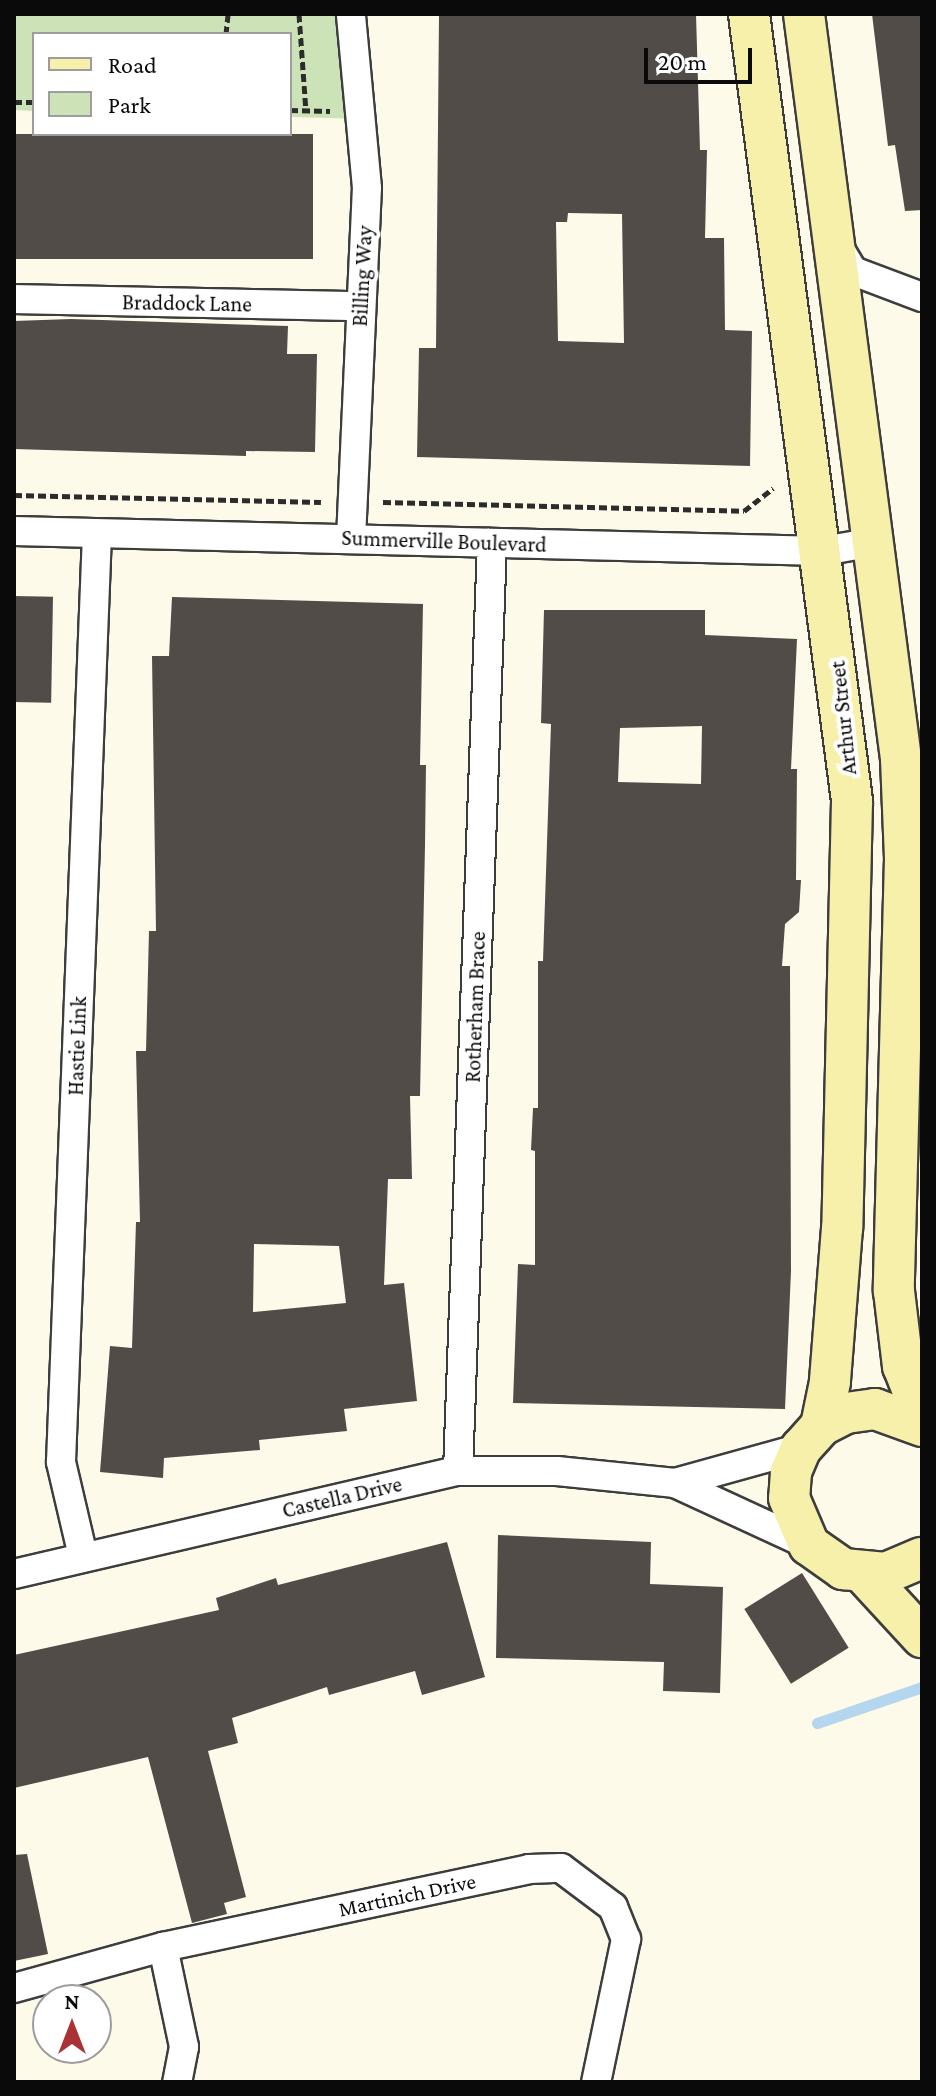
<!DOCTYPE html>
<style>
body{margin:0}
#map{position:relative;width:936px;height:2096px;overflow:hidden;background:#fdfaea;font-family:"Crimson Pro",serif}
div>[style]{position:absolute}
.green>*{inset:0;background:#cce3b8}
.stream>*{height:11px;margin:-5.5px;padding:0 5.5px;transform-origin:5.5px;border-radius:5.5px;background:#b4d6ee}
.building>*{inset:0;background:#514c48;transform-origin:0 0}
.path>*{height:5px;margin-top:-2.5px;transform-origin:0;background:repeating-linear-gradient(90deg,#2c2c2c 0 8px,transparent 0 12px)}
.roads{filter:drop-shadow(2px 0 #3d3d3d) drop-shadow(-2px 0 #3d3d3d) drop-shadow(0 2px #3d3d3d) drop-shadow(0 -2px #3d3d3d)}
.street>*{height:28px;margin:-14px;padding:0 14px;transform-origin:14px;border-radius:14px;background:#fff}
.secondary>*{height:40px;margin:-20px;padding:0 20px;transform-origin:20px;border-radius:20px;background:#f6f0ab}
span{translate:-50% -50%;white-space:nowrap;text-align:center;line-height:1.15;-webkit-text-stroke:8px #fff;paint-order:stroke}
.street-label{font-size:22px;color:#0a0a0a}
.frame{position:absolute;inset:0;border:16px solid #0a0a0a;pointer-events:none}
.legend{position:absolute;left:32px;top:32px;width:260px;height:104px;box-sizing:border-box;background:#fff;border:2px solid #9d9d9d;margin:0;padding:10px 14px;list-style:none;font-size:24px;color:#0a0a0a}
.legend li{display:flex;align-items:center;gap:16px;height:40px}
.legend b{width:40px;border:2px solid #9d9d9d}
.north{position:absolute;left:32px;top:1984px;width:80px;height:80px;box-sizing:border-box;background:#fff;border:2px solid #9d9d9d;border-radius:50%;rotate:0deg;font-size:22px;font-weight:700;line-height:32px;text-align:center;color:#0a0a0a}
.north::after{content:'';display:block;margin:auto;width:28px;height:36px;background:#aa3234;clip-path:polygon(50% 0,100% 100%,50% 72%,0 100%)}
.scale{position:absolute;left:644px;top:48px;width:108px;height:36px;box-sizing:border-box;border:4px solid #0a0a0a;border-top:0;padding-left:10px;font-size:24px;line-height:28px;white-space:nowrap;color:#0a0a0a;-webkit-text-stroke:6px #fff;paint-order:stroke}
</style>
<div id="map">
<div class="green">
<i style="clip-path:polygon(14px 14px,351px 14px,363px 119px,290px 117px,290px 34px,34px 34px,34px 111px,14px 110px)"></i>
</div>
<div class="stream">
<i style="left:817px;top:1723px;width:111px;rotate:-18.9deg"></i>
</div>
<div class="building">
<i style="clip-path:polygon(evenodd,439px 14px,696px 14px,700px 150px,707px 150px,705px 238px,724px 238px,725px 330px,752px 331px,750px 466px,417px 457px,419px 348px,436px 348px,439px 14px,568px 213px,622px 214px,624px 343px,558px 341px,556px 222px,567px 222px,568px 213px)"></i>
<i style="clip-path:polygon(872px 14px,922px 14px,922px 210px,905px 211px,895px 145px,888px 146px)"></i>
<i style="left:14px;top:134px;width:299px;height:125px"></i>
<i style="clip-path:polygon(71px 319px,288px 326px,287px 354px,317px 354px,315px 452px,246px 451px,246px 456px,14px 449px,14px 321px)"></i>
<i style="left:14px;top:596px;width:39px;height:106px;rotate:1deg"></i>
<i style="clip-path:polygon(evenodd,172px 597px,423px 604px,420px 765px,426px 765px,425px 845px,420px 1096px,410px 1096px,412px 1179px,388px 1179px,384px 1285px,404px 1283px,417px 1401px,344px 1409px,347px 1431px,259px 1440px,260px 1450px,164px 1458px,163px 1478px,100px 1472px,110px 1346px,132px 1348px,136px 1222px,140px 1222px,136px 1051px,146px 1051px,149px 931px,156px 931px,152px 656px,169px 656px,172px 597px,254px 1244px,339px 1246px,346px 1303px,253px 1312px,254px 1244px)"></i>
<i style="clip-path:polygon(evenodd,544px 610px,705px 610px,705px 635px,797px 639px,791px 769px,797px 769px,796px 880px,801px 880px,799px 912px,785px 924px,782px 966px,790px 966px,791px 1271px,785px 1409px,513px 1403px,518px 1264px,535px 1265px,535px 1151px,531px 1150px,533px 1108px,538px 1108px,538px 961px,543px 961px,551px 724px,541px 723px,544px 610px,702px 726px,701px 784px,618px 782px,620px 728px,702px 726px)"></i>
<i style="clip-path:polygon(498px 1535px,651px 1542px,650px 1584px,723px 1587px,720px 1693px,663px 1691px,664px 1662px,496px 1658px)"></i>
<i style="clip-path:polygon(447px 1542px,485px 1677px,422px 1695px,415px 1671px,329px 1695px,327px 1687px,232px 1718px,238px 1743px,208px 1751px,246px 1897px,224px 1903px,227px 1914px,192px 1923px,148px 1757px,14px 1788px,14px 1655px,219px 1610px,216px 1598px,276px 1578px,278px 1585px)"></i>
<i style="left:802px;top:1573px;width:88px;height:68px;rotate:58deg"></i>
<i style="clip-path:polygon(27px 1854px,48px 1954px,14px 1961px,14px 1855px)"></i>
</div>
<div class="path">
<i style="left:299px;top:14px;width:97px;rotate:85.9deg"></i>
<i style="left:226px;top:34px;width:20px;rotate:-84deg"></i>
<i style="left:14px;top:102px;width:20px"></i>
<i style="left:290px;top:110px;width:40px;rotate:1.4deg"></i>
<i style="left:14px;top:495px;width:307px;rotate:1.3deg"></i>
<i style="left:383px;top:502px;width:361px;rotate:1.4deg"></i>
<i style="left:744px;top:511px;width:37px;rotate:-38deg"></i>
</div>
<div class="roads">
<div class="street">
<i style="left:836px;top:243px;width:33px;rotate:59deg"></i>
<i style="left:853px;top:271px;width:74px;rotate:20.6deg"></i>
<i style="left:14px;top:299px;width:345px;rotate:1.2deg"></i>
<i style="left:14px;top:531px;width:809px;rotate:1.42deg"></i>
<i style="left:823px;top:551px;width:52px;rotate:-10deg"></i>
<i style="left:351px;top:539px;width:351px;rotate:-87.4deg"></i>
<i style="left:367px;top:188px;width:175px;rotate:-95.3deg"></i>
<i style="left:458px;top:1471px;width:929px;rotate:-87.9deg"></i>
<i style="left:675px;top:1483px;width:131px;rotate:-15.5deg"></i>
<i style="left:83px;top:1556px;width:97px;rotate:-103.2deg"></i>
<i style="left:61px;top:1462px;width:929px;rotate:-87.78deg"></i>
<i style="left:14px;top:1574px;width:456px;rotate:-13.1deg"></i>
<i style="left:458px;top:1471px;width:99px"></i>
<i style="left:557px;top:1471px;width:119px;rotate:5.8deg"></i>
<i style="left:675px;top:1483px;width:148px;rotate:24.8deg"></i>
<i style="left:163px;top:1947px;width:102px;rotate:78.1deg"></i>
<i style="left:184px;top:2047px;width:36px;rotate:101deg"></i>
<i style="left:14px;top:1988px;width:155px;rotate:-15.4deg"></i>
<i style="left:163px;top:1947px;width:374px;rotate:-12deg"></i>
<i style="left:529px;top:1869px;width:32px;rotate:-2deg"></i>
<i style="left:561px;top:1868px;width:65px;rotate:36.9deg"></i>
<i style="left:613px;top:1907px;width:35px;rotate:68deg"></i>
<i style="left:626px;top:1939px;width:146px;rotate:101.8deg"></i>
</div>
<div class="secondary">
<i style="left:749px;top:14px;width:794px;rotate:82.54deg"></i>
<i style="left:852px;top:801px;width:427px;rotate:91.3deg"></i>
<i style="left:842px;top:1228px;width:154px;rotate:94.5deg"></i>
<i style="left:830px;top:1382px;width:45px;rotate:101.6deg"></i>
<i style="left:804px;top:14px;width:751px;rotate:82.58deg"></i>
<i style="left:901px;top:759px;width:99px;rotate:87.7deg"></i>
<i style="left:905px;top:858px;width:433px;rotate:91.5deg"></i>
<i style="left:894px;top:1291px;width:76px;rotate:83.2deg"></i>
<i style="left:903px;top:1366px;width:52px;rotate:68.4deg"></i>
<i style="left:922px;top:1426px;width:50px;rotate:-160.1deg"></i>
<i style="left:875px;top:1409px;width:29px;rotate:172deg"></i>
<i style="left:846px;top:1413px;width:28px;rotate:153deg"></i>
<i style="left:821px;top:1426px;width:30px;rotate:132deg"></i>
<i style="left:801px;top:1448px;width:26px;rotate:113deg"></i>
<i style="left:791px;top:1472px;width:26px;rotate:94deg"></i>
<i style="left:789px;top:1498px;width:51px;rotate:66.9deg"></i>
<i style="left:809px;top:1545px;width:42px;rotate:35.2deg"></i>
<i style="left:843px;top:1569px;width:43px;rotate:5.3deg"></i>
<i style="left:886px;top:1573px;width:39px;rotate:-23deg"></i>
<i style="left:864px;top:1574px;width:86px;rotate:47.4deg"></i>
</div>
</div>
<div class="street-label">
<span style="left:362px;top:276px;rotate:-87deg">Billing Way</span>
<span style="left:187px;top:303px;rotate:1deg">Braddock Lane</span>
<span style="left:444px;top:541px;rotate:2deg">Summerville Boulevard</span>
<span style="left:843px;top:718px;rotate:-96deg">Arthur Street</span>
<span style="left:475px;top:1007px;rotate:-88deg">Rotherham Brace</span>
<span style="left:77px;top:1046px;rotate:-88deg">Hastie Link</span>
<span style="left:342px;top:1497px;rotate:-13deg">Castella Drive</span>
<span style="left:407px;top:1895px;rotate:-12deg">Martinich Drive</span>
</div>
<div class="frame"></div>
<ul class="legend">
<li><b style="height:10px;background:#f6f0ab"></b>Road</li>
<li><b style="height:22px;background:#cce3b8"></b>Park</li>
</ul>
<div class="north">N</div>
<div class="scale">20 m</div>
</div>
